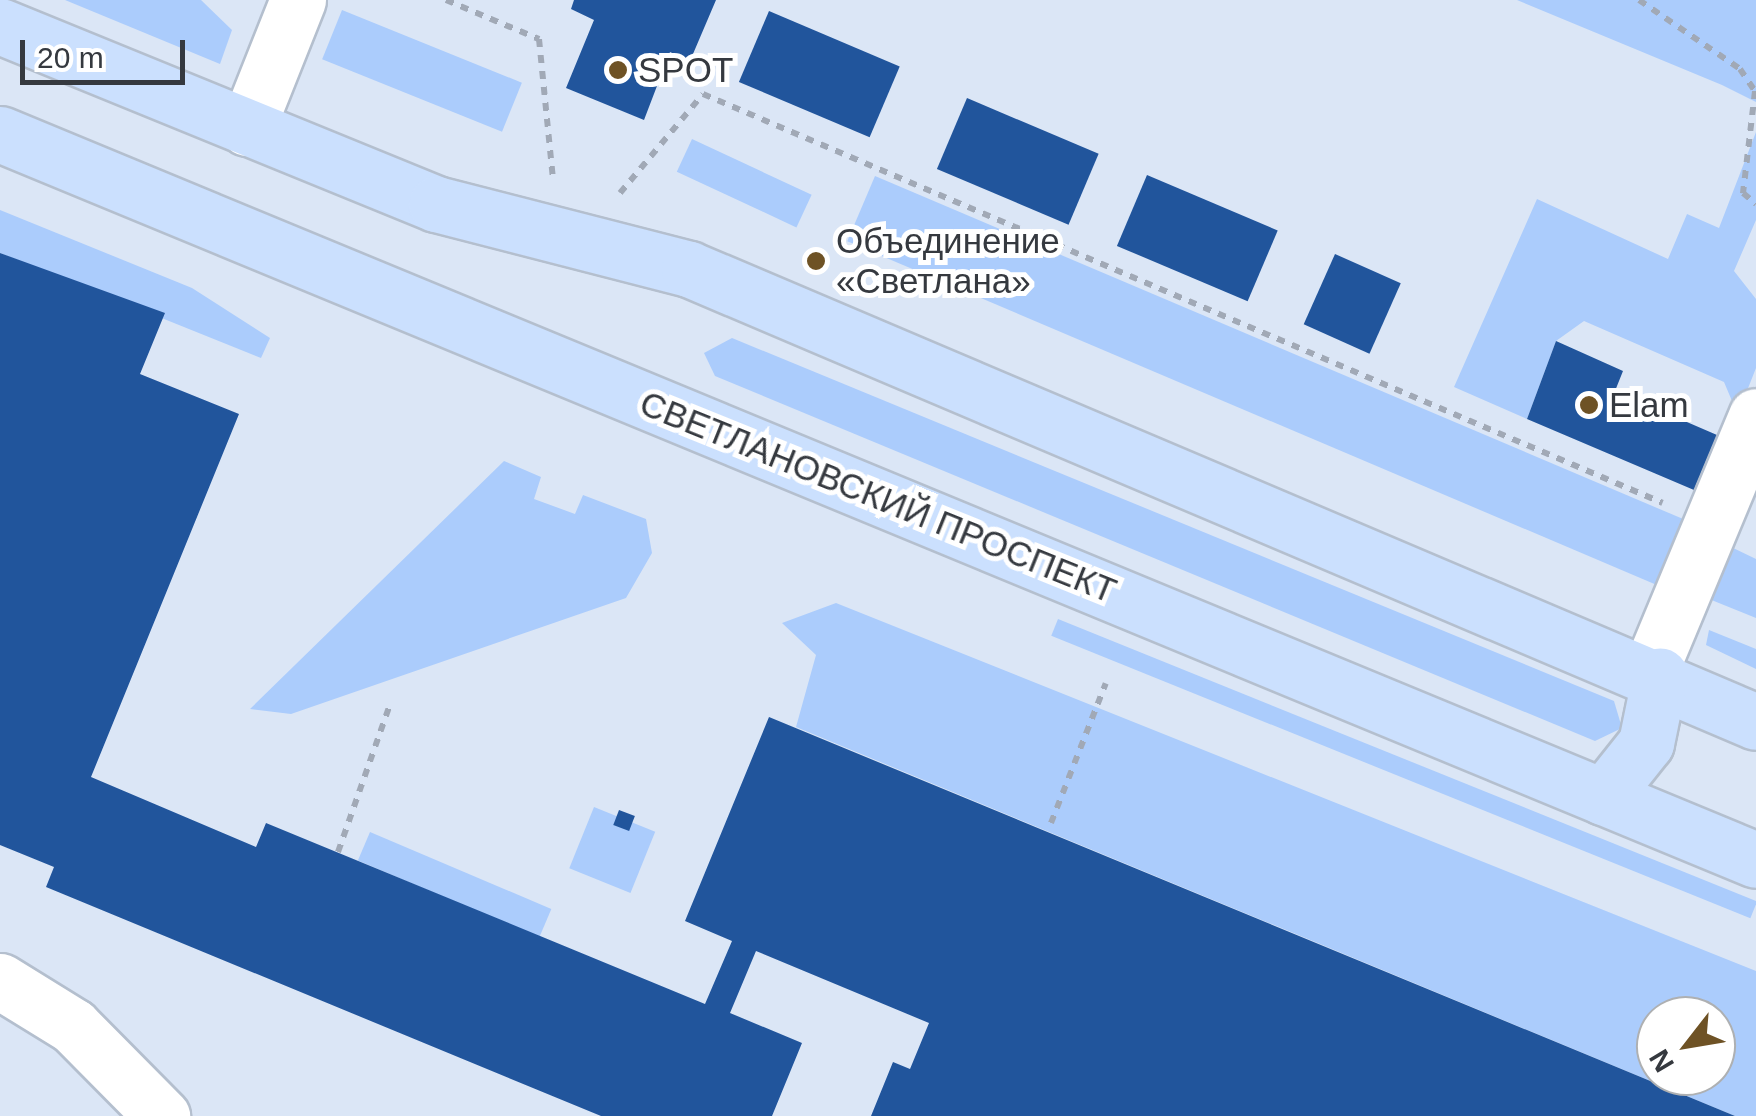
<!DOCTYPE html>
<meta charset="utf-8">
<style>
body{margin:0}
#map{position:relative;width:1756px;height:1116px;overflow:hidden;background:#dbe6f6;font-family:Arial,sans-serif}
div>[style]{position:absolute}
.green>*{inset:0;background:#abccfc;transform-origin:0 0}
.building>*{inset:0;background:#21559c;transform-origin:0 0}
.path>*{height:6px;margin-top:-3px;transform-origin:0;background:repeating-linear-gradient(90deg,#a1a9b6 0 8px,transparent 0 16px)}
.roads{filter:drop-shadow(2px 0 #b4bfce) drop-shadow(-2px 0 #b4bfce) drop-shadow(0 2px #b4bfce) drop-shadow(0 -2px #b4bfce)}
.minor>*{height:55px;margin:-27.5px;padding:0 27.5px;transform-origin:27.5px;border-radius:27.5px;background:#fff}
.major>*{height:55px;margin:-27.5px;padding:0 27.5px;transform-origin:27.5px;border-radius:27.5px;background:#cbe0fe}
.dots>*{width:28px;height:28px;translate:-50% -50%;box-sizing:border-box;border:5px solid #fff;border-radius:50%}
span{translate:-50% -50%;white-space:nowrap;text-align:center;line-height:1.15;-webkit-text-stroke:10px #fff;paint-order:stroke}
.poi-label{font-size:35px;color:#35393f}
.left{translate:0 -50%;text-align:left}
.street-label{font-size:35px;color:#35393f}
.north{position:absolute;left:1636px;top:996px;width:100px;height:100px;box-sizing:border-box;background:#fff;border:2px solid #aeb0b2;border-radius:50%;rotate:239deg;font-size:28px;font-weight:700;line-height:40px;text-align:center;color:#35393f}
.north::after{content:'';display:block;margin:auto;width:35px;height:45px;background:#6e5225;clip-path:polygon(50% 0,100% 100%,50% 72%,0 100%)}
.scale{position:absolute;left:20px;top:40px;width:165px;height:45px;box-sizing:border-box;border:5px solid #35393f;border-top:0;padding-left:12px;font-size:30px;line-height:35px;white-space:nowrap;color:#35393f;-webkit-text-stroke:8px #fff;paint-order:stroke}
</style>
<div id="map">
<div class="green">
<i style="clip-path:polygon(65px 0,201px 0,232px 30px,220px 64px)"></i>
<i style="clip-path:polygon(1517px 0,1756px 0,1756px 102px,1722px 85px)"></i>
<i style="left:342px;top:10px;width:194px;height:53px;rotate:22deg"></i>
<i style="clip-path:polygon(1756px 132px,1756px 220px,1734px 271px,1756px 299px,1756px 368px,1706px 495px,1694px 490px,1732px 401px,1724px 382px,1584px 321px,1556px 341px,1527px 419px,1454px 387px,1537px 199px,1668px 259px,1687px 214px,1719px 228px)"></i>
<i style="left:692px;top:139px;width:132px;height:36px;rotate:25deg"></i>
<i style="left:875px;top:176px;width:896px;height:71px;rotate:23deg"></i>
<i style="clip-path:polygon(0 210px,192px 288px,270px 338px,261px 358px,0 253px)"></i>
<i style="clip-path:polygon(732px 338px,1614px 701px,1622px 728px,1595px 741px,715px 376px,704px 353px)"></i>
<i style="clip-path:polygon(504px 461px,541px 477px,534px 499px,575px 514px,583px 495px,646px 519px,652px 553px,626px 598px,291px 714px,250px 709px)"></i>
<i style="clip-path:polygon(1729px 546px,1756px 559px,1756px 618px,1709px 599px)"></i>
<i style="clip-path:polygon(evenodd,836px 603px,1756px 971px,1756px 1116px,1735px 1116px,796px 727px,816px 655px,782px 623px,836px 603px,1656px 1016px,1716px 1016px,1716px 1076px,1656px 1076px,1656px 1016px)"></i>
<i style="left:1058px;top:619px;width:754px;height:18px;rotate:22deg"></i>
<i style="clip-path:polygon(1709px 630px,1756px 649px,1756px 669px,1706px 645px)"></i>
<i style="left:594px;top:807px;width:66px;height:66px;rotate:22deg"></i>
<i style="left:370px;top:832px;width:197px;height:31px;rotate:23deg"></i>
</div>
<div class="building">
<i style="clip-path:polygon(574px 0,716px 0,690px 61px,670px 52px,644px 120px,566px 88px,594px 20px,571px 9px)"></i>
<i style="left:769px;top:11px;width:142px;height:77px;rotate:23deg"></i>
<i style="left:967px;top:98px;width:143px;height:77px;rotate:23deg"></i>
<i style="left:1147px;top:175px;width:142px;height:77px;rotate:23deg"></i>
<i style="clip-path:polygon(0 253px,165px 313px,140px 374px,239px 414px,91px 777px,256px 847px,266px 823px,705px 1004px,732px 941px,685px 921px,769px 717px,1735px 1116px,871px 1116px,893px 1062px,910px 1069px,929px 1023px,756px 951px,730px 1013px,802px 1043px,772px 1116px,601px 1116px,46px 887px,54px 867px,0 845px)"></i>
<i style="left:1335px;top:254px;width:72px;height:77px;rotate:24deg"></i>
<i style="clip-path:polygon(1556px 341px,1623px 371px,1615px 391px,1717px 435px,1694px 490px,1527px 419px)"></i>
<i style="left:619px;top:810px;width:17px;height:16px;rotate:21deg"></i>
</div>
<div class="path">
<i style="left:446px;top:0;width:101px;rotate:22.8deg"></i>
<i style="left:539px;top:39px;width:141px;rotate:84.3deg"></i>
<i style="left:1639px;top:0;width:122px;rotate:34.3deg"></i>
<i style="left:1740px;top:69px;width:27px;rotate:56deg"></i>
<i style="left:1755px;top:91px;width:103px;rotate:96.7deg"></i>
<i style="left:1743px;top:193px;width:17px;rotate:40deg"></i>
<i style="left:620px;top:193px;width:129px;rotate:-50deg"></i>
<i style="left:703px;top:94px;width:1043px;rotate:23.08deg"></i>
<i style="left:1051px;top:823px;width:150px;rotate:-68.6deg"></i>
<i style="left:338px;top:852px;width:154px;rotate:-70.6deg"></i>
</div>
<div class="roads">
<div class="minor">
<i style="left:247px;top:128px;width:138px;rotate:-68.3deg"></i>
<i style="left:1650px;top:671px;width:276px;rotate:-67.4deg"></i>
<i style="left:0;top:981px;width:86px;rotate:31.7deg"></i>
<i style="left:73px;top:1026px;width:127px;rotate:45.3deg"></i>
</div>
<div class="major">
<i style="left:0;top:26px;width:471px;rotate:22.2deg"></i>
<i style="left:436px;top:204px;width:261px;rotate:14.4deg"></i>
<i style="left:689px;top:269px;width:1159px;rotate:23deg"></i>
<i style="left:0;top:134px;width:1900px;rotate:22.46deg"></i>
<i style="left:1603px;top:797px;width:69px;rotate:-51.5deg"></i>
<i style="left:1646px;top:743px;width:69px;rotate:-78.4deg"></i>
</div>
</div>
<div class="dots">
<i style="left:618px;top:70px;background:#6e5225"></i>
<i style="left:816px;top:261px;background:#6e5225"></i>
<i style="left:1589px;top:405px;background:#6e5225"></i>
</div>
<div class="poi-label">
<span class="left" style="left:638px;top:70px">SPOT</span>
<span class="left" style="left:836px;top:261px">Объединение<br>«Светлана»</span>
<span class="left" style="left:1609px;top:405px">Elam</span>
</div>
<div class="street-label">
<span style="left:878px;top:497px;rotate:22deg">СВЕТЛАНОВСКИЙ ПРОСПЕКТ</span>
</div>
<div class="north">N</div>
<div class="scale">20 m</div>
</div>
